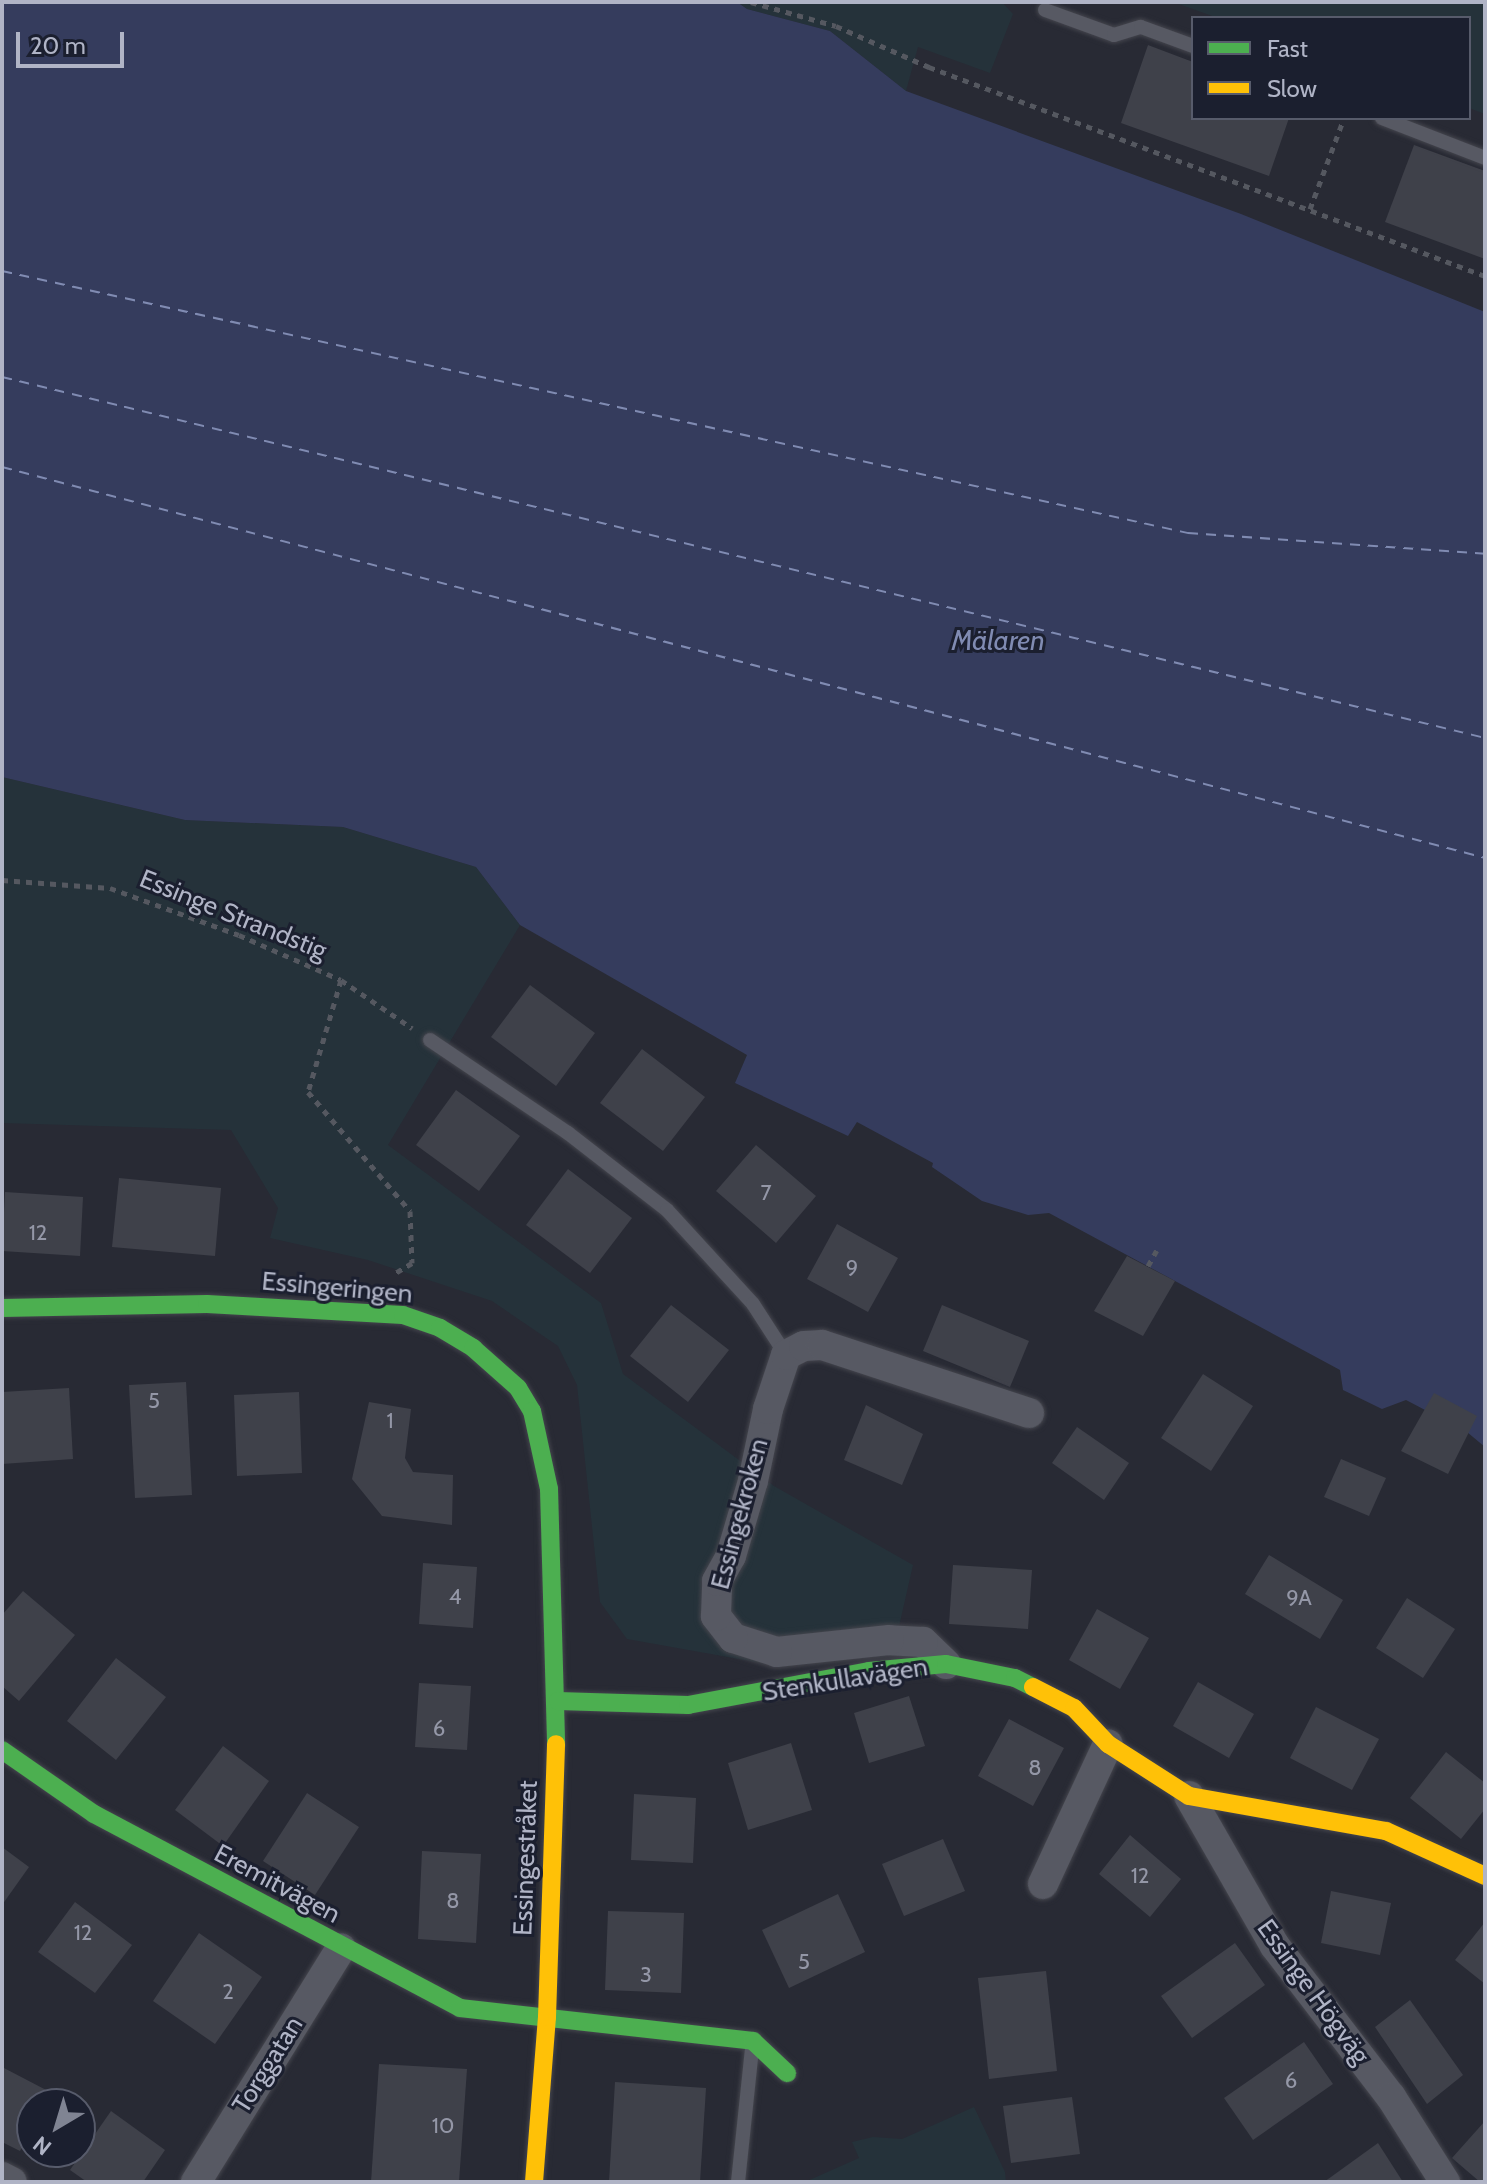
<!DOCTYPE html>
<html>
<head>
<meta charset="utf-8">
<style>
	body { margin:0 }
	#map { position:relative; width:1487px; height:2184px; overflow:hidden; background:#282a34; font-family:Cabin,sans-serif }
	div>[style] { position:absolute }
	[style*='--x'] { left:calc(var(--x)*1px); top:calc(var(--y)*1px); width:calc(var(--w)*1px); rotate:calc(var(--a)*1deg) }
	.green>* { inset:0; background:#25323a }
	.water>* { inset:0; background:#353c5d }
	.ferry>* { height:2px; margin-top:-1px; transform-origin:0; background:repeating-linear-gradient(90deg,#808bb2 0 10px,transparent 0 18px) }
	.building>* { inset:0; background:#3f414a }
	.path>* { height:5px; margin-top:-2.5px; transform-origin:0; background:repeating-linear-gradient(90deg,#555860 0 6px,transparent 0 12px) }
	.roads { filter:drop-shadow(0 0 2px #44454d) drop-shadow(0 0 2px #44454d) }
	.lane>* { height:14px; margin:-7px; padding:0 7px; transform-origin:7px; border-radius:7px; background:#575963 }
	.street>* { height:30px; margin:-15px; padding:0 15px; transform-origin:15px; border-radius:15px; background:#575963 }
	.fast>* { height:18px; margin:-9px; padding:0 9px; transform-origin:9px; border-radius:9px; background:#4caf50 }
	.slow>* { height:18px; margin:-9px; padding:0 9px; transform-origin:9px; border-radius:9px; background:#ffc107 }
	span { translate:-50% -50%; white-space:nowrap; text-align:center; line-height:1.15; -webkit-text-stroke:6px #1b1f2f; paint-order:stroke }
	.number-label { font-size:22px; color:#9497a7 }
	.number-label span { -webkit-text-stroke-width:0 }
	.street-label { font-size:26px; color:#b0b4c6 }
	.water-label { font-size:28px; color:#808bb2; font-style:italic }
	.frame { position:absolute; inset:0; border:4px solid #b0b4c6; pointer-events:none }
	.legend { position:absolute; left:1191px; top:16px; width:280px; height:104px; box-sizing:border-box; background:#1b1f2f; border:2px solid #575b6b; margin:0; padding:10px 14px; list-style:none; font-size:24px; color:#b0b4c6 }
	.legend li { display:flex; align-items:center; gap:16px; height:40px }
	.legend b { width:40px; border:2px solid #575b6b }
	.north { position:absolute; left:16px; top:2088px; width:80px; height:80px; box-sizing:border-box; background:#1b1f2f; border:2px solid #575b6b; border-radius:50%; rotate:218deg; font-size:22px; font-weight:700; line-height:32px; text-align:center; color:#b0b4c6 }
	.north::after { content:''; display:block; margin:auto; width:28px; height:36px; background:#808493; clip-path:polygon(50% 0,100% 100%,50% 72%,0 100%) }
	.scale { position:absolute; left:16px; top:32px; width:108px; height:36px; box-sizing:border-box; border:4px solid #b0b4c6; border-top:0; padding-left:10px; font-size:24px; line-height:28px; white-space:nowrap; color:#b0b4c6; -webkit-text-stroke:6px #1b1f2f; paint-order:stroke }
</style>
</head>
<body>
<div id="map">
	<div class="green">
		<i style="clip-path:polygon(737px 2px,1002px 2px,1013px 14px,990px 73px,918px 47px,906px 91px,830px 31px,747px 9px)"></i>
		<i style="clip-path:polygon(1173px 2px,1485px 2px,1485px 114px,1469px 108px,1469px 18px,1218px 18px)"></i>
		<i style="clip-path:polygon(2px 777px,185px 820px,343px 827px,476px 867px,520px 925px,388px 1145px,601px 1303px,623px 1374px,774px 1486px,913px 1565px,893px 1653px,772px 1665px,627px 1639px,600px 1602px,577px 1385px,558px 1346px,492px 1301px,368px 1260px,270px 1238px,278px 1208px,231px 1130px,2px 1123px)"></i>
		<i style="clip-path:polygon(974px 2107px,1005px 2172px,1006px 2182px,805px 2182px,859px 2158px,852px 2142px,873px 2137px,902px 2139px)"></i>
	</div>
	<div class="water">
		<i style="clip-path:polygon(2px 2px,737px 2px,747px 9px,830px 31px,906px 91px,1241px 214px,1485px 312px,1485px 1447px,1467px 1432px,1406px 1400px,1382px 1409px,1343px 1390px,1340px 1370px,1049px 1213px,1028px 1215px,982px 1201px,932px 1167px,933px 1163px,857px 1122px,848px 1136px,735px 1083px,747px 1055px,520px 925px,476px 867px,343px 827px,185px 820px,2px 777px)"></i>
	</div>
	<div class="ferry">
		<i style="--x:2;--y:271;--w:1215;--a:12.46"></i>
		<i style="--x:1188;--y:533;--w:298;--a:4"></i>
		<i style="--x:2;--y:377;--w:1526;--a:13.68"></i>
		<i style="--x:2;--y:467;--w:1534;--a:14.77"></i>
	</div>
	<div class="building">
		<i style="clip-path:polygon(1148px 45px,1193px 62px,1193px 118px,1289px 118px,1269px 176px,1121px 123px)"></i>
		<i style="clip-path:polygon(1414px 145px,1485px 171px,1485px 259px,1385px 222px)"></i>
		<i style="clip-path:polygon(530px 985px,595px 1033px,556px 1086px,491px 1037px)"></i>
		<i style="clip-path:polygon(642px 1049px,705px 1097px,663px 1151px,600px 1103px)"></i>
		<i style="clip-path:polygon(456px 1090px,520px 1136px,479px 1191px,416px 1145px)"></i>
		<i style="clip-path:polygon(756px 1145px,816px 1196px,776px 1243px,716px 1191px)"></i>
		<i style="clip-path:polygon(568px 1169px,632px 1218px,590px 1273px,526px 1225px)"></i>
		<i style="clip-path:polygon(119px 1178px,221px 1188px,215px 1256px,112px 1247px)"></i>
		<i style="clip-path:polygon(5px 1192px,83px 1197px,80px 1256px,2px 1251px)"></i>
		<i style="clip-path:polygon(837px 1224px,898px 1258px,868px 1312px,807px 1279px)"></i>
		<i style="clip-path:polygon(1127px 1256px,1175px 1281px,1143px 1336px,1094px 1311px)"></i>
		<i style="clip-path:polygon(671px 1305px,729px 1350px,688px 1402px,630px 1356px)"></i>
		<i style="clip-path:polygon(942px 1305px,1029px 1341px,1010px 1387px,923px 1351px)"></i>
		<i style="clip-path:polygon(1203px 1374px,1253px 1406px,1211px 1471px,1161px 1438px)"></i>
		<i style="clip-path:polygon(186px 1382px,192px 1495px,135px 1498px,129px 1385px)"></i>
		<i style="clip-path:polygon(69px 1388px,73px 1459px,2px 1464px,2px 1392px)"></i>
		<i style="clip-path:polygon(299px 1392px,302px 1473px,237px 1476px,234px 1395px)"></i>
		<i style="clip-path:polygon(1434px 1393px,1477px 1416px,1448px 1474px,1401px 1451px)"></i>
		<i style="clip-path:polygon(369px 1402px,411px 1409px,405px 1458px,413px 1472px,453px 1475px,452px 1525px,382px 1516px,352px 1479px)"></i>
		<i style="clip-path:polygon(866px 1405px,923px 1434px,902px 1485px,844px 1460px)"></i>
		<i style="clip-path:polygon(1077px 1427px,1129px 1463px,1104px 1500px,1052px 1463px)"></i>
		<i style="clip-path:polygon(1341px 1459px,1386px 1478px,1369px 1516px,1324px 1497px)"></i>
		<i style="clip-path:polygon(1269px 1555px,1343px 1600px,1320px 1639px,1245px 1594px)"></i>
		<i style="clip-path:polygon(423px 1563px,477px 1567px,473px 1628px,419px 1624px)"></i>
		<i style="clip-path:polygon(953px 1565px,1032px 1570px,1028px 1629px,949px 1624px)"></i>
		<i style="clip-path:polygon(23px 1591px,75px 1635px,19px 1701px,2px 1686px,2px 1615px)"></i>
		<i style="clip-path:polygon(1407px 1598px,1455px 1629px,1423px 1678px,1376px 1648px)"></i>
		<i style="clip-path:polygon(1097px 1609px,1149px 1638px,1120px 1689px,1069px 1660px)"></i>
		<i style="clip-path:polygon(116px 1658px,166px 1697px,116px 1760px,67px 1721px)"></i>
		<i style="clip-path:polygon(1198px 1682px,1254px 1714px,1229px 1758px,1173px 1726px)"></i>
		<i style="clip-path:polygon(419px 1683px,471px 1686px,467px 1750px,415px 1747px)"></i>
		<i style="clip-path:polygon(909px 1696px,925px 1746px,869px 1763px,854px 1713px)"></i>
		<i style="clip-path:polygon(1316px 1707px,1379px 1739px,1352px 1790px,1290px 1758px)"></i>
		<i style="clip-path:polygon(1009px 1719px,1064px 1748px,1033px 1806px,978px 1776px)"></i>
		<i style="clip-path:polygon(791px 1743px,812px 1810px,748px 1830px,728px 1763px)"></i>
		<i style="clip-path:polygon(223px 1746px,269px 1781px,223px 1846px,175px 1810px)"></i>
		<i style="clip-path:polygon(1446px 1752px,1485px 1783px,1485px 1809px,1461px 1839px,1410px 1798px)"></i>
		<i style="clip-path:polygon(307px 1793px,359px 1827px,315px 1895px,263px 1861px)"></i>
		<i style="clip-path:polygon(634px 1794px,696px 1798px,693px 1863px,631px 1860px)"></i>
		<i style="clip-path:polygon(1130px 1835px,1181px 1879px,1150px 1917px,1099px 1874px)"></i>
		<i style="clip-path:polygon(943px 1839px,965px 1891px,904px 1916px,882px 1864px)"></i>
		<i style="clip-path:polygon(2px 1847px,29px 1867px,2px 1905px)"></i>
		<i style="clip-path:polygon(422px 1851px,481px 1854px,476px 1943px,418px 1939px)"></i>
		<i style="clip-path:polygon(1331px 1891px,1391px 1903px,1380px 1955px,1321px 1943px)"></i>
		<i style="clip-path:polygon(838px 1894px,865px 1952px,789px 1988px,762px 1930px)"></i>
		<i style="clip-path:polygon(75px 1902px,132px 1945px,95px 1993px,38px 1952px)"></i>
		<i style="clip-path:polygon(608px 1911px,684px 1913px,681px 1993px,605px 1990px)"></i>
		<i style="clip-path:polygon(1485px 1922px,1485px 1984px,1455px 1960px)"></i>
		<i style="clip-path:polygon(199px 1933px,262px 1977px,215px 2044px,153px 2001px)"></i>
		<i style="clip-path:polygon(1235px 1943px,1265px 1985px,1192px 2038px,1161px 1996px)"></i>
		<i style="clip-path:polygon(1046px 1971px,1057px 2071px,989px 2079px,978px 1978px)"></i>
		<i style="clip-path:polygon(1410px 2000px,1463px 2075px,1427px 2104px,1375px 2027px)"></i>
		<i style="clip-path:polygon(1304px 2042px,1333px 2084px,1253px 2140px,1224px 2098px)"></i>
		<i style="clip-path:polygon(379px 2064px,467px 2069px,459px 2182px,371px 2182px)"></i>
		<i style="clip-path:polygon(2px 2067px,50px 2092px,43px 2104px,32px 2104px,32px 2127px,20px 2151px,2px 2142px)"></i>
		<i style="clip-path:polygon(615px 2082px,706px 2088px,700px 2182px,609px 2182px)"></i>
		<i style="clip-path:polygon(1072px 2097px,1080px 2154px,1011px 2163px,1003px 2106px)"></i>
		<i style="clip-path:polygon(111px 2111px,165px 2150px,143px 2182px,87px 2182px,70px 2170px)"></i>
		<i style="clip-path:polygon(1485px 2121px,1485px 2182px,1480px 2182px,1452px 2158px)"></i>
		<i style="clip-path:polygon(1378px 2143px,1403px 2182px,1324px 2182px)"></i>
	</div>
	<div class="path">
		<i style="--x:751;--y:2;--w:88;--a:15.8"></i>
		<i style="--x:836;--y:26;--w:102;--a:23.8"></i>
		<i style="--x:929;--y:67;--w:594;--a:20.6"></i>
		<i style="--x:1310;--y:209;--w:97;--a:-69.5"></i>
		<i style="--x:2;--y:880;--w:108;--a:4.2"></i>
		<i style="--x:110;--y:888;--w:137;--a:20"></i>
		<i style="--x:239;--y:935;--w:111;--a:23.8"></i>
		<i style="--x:341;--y:980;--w:86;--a:34.1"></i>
		<i style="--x:341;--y:980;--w:117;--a:106.4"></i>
		<i style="--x:308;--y:1092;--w:157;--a:49.4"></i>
		<i style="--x:410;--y:1211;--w:52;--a:87.8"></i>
		<i style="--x:412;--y:1263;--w:21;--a:149"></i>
		<i style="--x:1148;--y:1266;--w:18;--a:-61"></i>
	</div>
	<div class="roads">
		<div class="lane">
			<i style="--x:1045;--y:10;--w:73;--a:19.9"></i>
			<i style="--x:1114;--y:35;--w:28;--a:-17"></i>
			<i style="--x:1141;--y:27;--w:55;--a:20.1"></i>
			<i style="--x:1382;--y:118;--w:110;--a:21.2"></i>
			<i style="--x:430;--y:1040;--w:166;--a:34"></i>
			<i style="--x:568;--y:1133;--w:125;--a:37.9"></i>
			<i style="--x:667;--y:1210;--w:127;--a:47.5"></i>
			<i style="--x:753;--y:1304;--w:61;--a:57.1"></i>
			<i style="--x:738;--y:2182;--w:134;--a:-84"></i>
		</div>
		<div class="street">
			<i style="--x:946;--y:1664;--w:32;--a:-136"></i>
			<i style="--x:923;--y:1642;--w:34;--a:-177"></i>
			<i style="--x:889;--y:1640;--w:113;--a:173.9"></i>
			<i style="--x:777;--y:1652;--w:46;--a:-162.3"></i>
			<i style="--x:733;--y:1638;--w:28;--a:-128"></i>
			<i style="--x:716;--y:1616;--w:35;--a:-88"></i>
			<i style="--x:717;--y:1581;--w:29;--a:-61"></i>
			<i style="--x:731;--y:1556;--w:78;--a:-73.7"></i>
			<i style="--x:753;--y:1481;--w:74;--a:-78.2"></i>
			<i style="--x:768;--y:1409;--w:57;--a:-71.6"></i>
			<i style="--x:786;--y:1355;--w:20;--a:-27"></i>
			<i style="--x:804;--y:1346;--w:18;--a:-3"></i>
			<i style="--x:822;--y:1345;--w:218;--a:18.2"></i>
			<i style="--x:1189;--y:1796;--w:173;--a:60.2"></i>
			<i style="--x:1275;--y:1946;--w:190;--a:52.5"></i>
			<i style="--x:1391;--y:2097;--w:101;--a:57.6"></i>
			<i style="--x:1043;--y:1884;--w:154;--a:-65.1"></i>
			<i style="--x:2;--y:2177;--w:11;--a:27"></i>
			<i style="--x:196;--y:2182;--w:275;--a:-58.2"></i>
		</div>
		<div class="fast">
			<i style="--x:2;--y:1308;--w:205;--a:-1.1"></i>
			<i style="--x:207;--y:1304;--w:196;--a:3.2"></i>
			<i style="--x:403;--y:1315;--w:39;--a:19"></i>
			<i style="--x:440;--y:1328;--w:39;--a:31"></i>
			<i style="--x:473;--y:1348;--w:60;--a:41.6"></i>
			<i style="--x:518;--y:1388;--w:27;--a:59"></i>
			<i style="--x:532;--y:1411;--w:80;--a:77.7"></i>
			<i style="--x:549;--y:1489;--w:255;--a:88.4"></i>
			<i style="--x:558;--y:1701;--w:130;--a:1.8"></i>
			<i style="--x:688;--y:1705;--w:184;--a:-10.6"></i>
			<i style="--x:869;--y:1671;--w:77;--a:-5.2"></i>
			<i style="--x:946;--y:1664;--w:70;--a:11.5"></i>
			<i style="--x:1015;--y:1678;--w:20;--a:27"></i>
			<i style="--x:2;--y:1750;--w:112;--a:34.8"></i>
			<i style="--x:94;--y:1814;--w:414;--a:27.9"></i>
			<i style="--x:460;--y:2008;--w:295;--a:6.4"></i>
			<i style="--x:753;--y:2041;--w:47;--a:43.3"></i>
		</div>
		<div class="slow">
			<i style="--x:1033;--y:1687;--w:46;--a:27.1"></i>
			<i style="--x:1074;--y:1708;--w:50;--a:46.6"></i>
			<i style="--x:1108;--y:1744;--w:96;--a:32.7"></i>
			<i style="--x:1189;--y:1796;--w:200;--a:10.1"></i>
			<i style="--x:1386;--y:1831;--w:109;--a:24.4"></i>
			<i style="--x:534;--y:2182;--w:166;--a:-85.5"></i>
			<i style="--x:547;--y:2017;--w:273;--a:-88.1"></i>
		</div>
	</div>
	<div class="number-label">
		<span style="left:766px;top:1193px">7</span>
		<span style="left:38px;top:1233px">12</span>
		<span style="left:852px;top:1268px">9</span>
		<span style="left:154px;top:1401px">5</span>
		<span style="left:390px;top:1421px">1</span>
		<span style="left:455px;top:1597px">4</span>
		<span style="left:1299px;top:1598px">9A</span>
		<span style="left:439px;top:1729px">6</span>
		<span style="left:1035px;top:1768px">8</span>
		<span style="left:1140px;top:1876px">12</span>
		<span style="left:453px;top:1901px">8</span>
		<span style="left:83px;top:1933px">12</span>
		<span style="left:804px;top:1962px">5</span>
		<span style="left:646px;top:1975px">3</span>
		<span style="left:228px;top:1992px">2</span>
		<span style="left:1291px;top:2081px">6</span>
		<span style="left:443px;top:2126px">10</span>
	</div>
	<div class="street-label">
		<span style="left:233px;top:915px;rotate:22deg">Essinge Strandstig</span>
		<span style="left:337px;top:1288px;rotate:5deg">Essingeringen</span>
		<span style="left:740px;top:1514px;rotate:-75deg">Essingekroken</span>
		<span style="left:845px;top:1680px;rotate:-9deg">Stenkullavägen</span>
		<span style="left:526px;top:1858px;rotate:-88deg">Essingestråket</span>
		<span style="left:277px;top:1884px;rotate:28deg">Eremitvägen</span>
		<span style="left:1313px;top:1992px;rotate:54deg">Essinge Högväg</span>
		<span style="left:268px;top:2065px;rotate:-58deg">Torggatan</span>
	</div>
	<div class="water-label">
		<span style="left:998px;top:640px">Mälaren</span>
	</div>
	<div class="frame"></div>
	<ul class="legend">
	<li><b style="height:10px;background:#4caf50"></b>Fast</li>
	<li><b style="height:10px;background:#ffc107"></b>Slow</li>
	</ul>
	<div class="north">N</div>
	<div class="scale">20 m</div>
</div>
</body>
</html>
